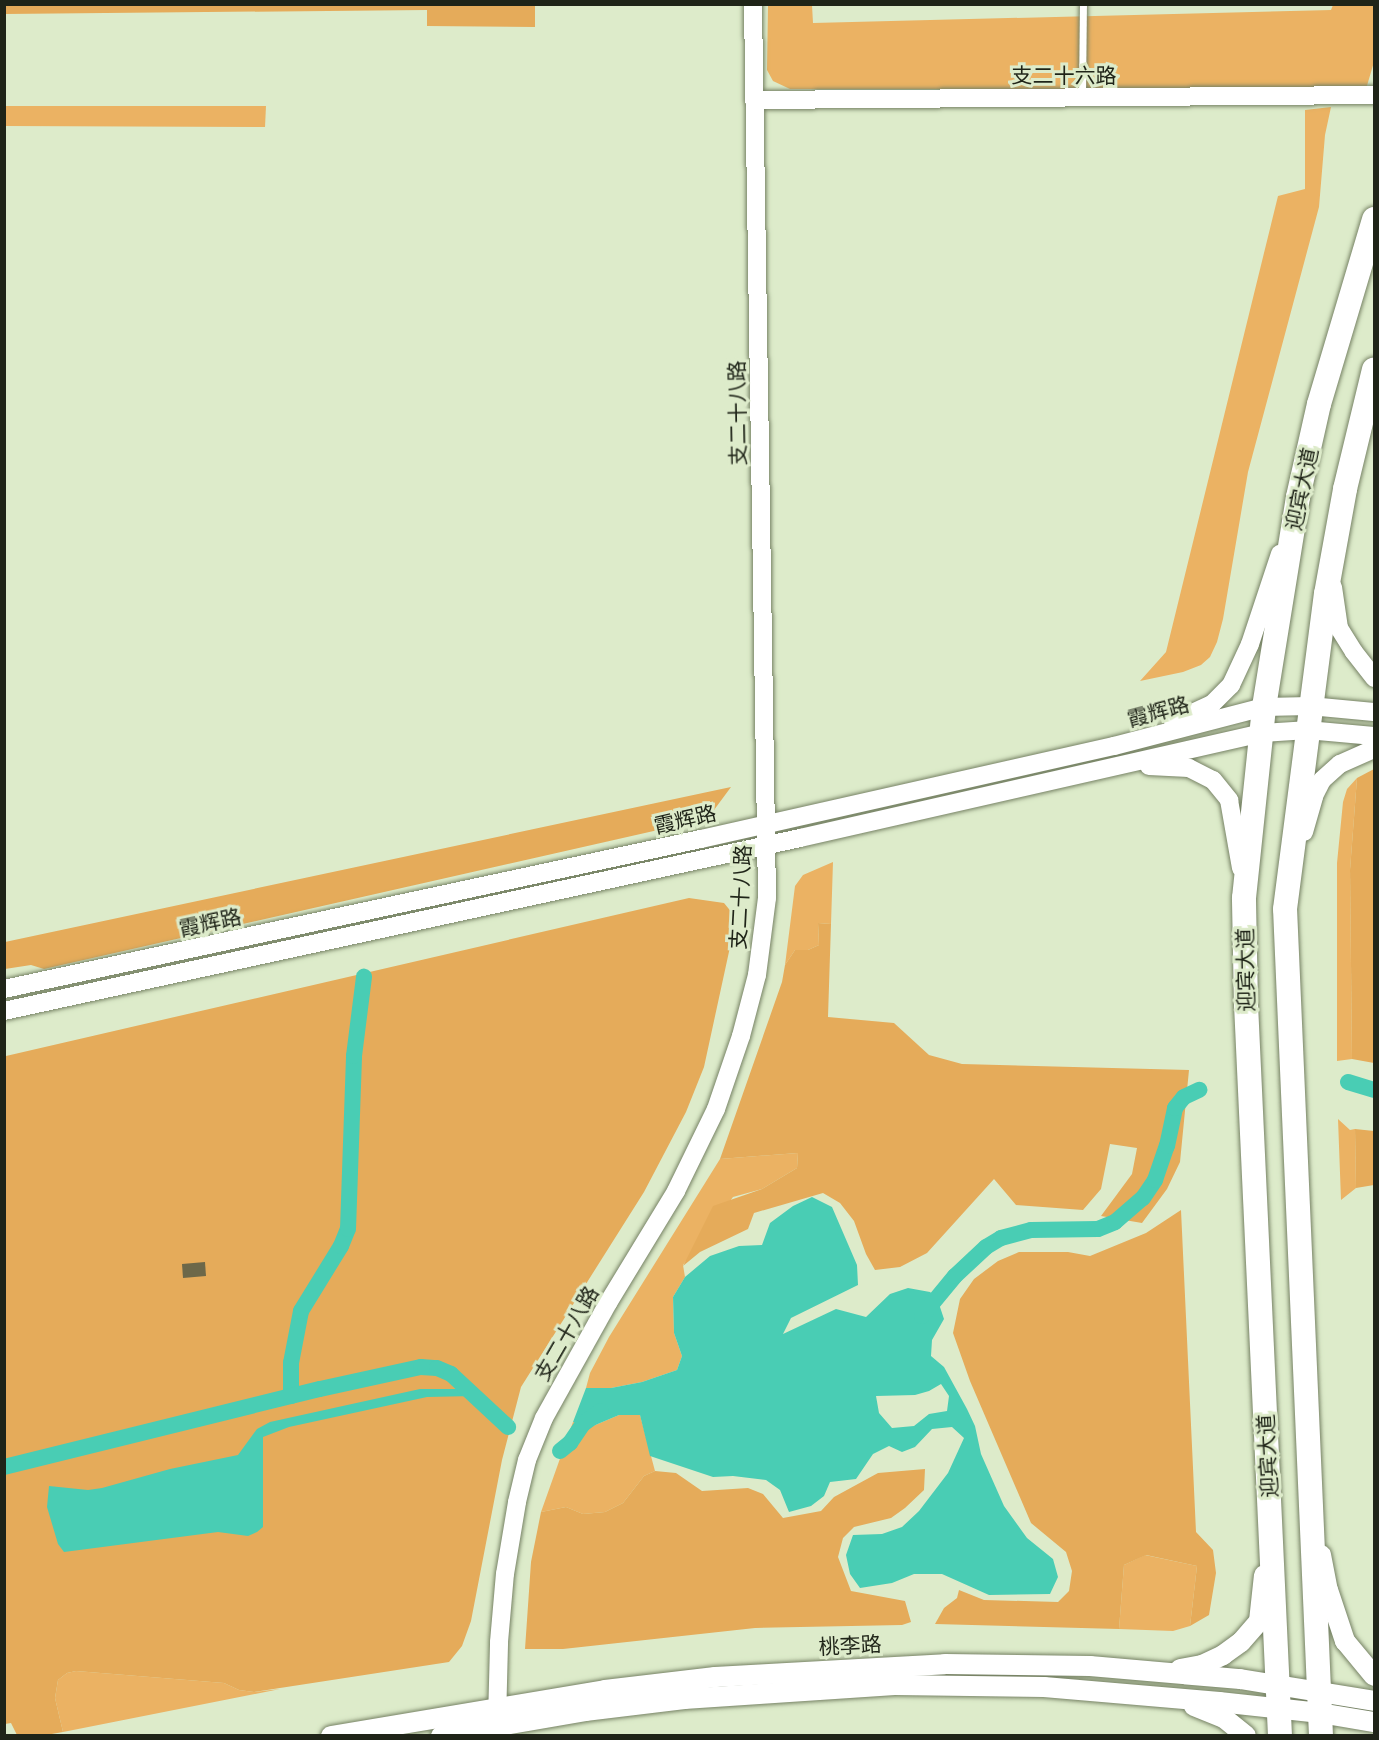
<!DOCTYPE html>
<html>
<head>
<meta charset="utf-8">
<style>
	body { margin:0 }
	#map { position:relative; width:1379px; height:1740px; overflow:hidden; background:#ddebca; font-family:Ubuntu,"Noto Sans SC",sans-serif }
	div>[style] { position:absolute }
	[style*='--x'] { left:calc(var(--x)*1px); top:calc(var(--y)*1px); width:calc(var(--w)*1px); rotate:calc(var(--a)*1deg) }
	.green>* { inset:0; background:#ebb263 }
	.forest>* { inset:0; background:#e5ab5a }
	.water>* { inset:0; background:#49cdb4 }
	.canal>* { height:16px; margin:-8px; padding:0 8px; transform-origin:8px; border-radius:8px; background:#49cdb4 }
	.building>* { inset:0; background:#6d6849 }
	.roads { filter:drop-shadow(0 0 2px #768264) drop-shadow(0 0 2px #768264) }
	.service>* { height:7px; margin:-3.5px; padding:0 3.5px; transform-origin:3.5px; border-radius:3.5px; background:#fff }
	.tertiary>* { height:18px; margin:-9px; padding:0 9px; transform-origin:9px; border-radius:9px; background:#fff }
	.secondary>* { height:20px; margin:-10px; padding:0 10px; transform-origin:10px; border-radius:10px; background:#fff }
	.trunk>* { height:24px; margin:-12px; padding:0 12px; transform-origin:12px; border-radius:12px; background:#fff }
	span { translate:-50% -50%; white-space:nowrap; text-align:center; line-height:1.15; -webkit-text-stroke:6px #ddebca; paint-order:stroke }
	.street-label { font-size:21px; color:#1f2418 }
	.frame { position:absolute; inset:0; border:6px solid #1f2418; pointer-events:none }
</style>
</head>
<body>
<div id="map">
	<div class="green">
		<i style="clip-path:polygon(768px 5px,812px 5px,813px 23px,1331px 10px,1333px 5px,1374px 5px,1374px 62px,1366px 89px,790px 89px,773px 81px,767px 70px)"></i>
		<i style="clip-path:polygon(5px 106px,266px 106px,265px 127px,5px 126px)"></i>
		<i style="clip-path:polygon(1331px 107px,1325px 135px,1319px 207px,1248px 472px,1223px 619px,1217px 642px,1210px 657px,1201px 665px,1183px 672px,1140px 681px,1166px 652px,1278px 196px,1305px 189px,1305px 110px)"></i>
		<i style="clip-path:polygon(1357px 778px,1350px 870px,1352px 1059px,1337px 1061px,1337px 863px,1343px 802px,1347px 789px)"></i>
		<i style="clip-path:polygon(833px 862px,831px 924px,818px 923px,819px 945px,808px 950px,795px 950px,785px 965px,795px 886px,803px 875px)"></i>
		<i style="clip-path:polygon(1338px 1119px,1350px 1130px,1355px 1129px,1356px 1188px,1341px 1200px)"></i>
		<i style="clip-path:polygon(798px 1153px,797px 1168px,762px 1189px,733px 1197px,683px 1265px,685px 1277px,673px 1297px,674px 1333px,682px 1356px,677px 1370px,642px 1382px,611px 1388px,586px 1388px,590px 1373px,609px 1337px,720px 1159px)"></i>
		<i style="clip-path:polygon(619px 1415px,640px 1415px,655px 1471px,644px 1476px,623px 1503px,605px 1512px,583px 1514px,566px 1507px,541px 1512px,573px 1422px,593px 1426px)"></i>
		<i style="clip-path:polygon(1145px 1555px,1197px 1566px,1190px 1626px,1173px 1631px,1119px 1629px,1124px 1565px)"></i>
		<i style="clip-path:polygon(76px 1671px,224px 1683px,239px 1690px,254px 1692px,280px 1689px,63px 1732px,55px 1698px,58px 1680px,67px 1673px)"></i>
	</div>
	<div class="forest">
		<i style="clip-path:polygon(4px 5px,535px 4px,535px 27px,427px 26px,427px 10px,5px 14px)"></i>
		<i style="clip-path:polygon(1374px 769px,1374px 1063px,1352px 1059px,1350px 870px,1357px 778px)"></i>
		<i style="clip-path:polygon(731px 787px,714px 810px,689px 823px,44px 969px,31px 965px,5px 969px,5px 942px)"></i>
		<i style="clip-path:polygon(689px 898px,724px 903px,733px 914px,735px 924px,704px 1067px,686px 1112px,644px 1192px,521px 1387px,502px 1460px,471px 1621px,462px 1646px,449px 1662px,254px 1692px,239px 1690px,224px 1683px,76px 1671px,67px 1673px,58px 1680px,55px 1698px,63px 1732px,46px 1735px,17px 1735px,11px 1723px,5px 1724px,6px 1056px)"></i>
		<i style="clip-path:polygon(818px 923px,831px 924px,828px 1017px,894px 1023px,929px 1055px,962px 1064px,1189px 1070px,1180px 1162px,1167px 1189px,1142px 1223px,1101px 1216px,1132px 1174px,1137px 1148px,1110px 1144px,1101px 1189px,1083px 1210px,1016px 1205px,994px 1179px,927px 1253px,900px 1267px,875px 1270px,866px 1254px,854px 1221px,840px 1203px,823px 1193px,754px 1213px,748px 1229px,700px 1252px,683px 1266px,713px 1206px,762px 1189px,797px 1168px,798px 1153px,720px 1159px,782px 982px,785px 965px,795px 950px,808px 950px,819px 945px)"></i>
		<i style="clip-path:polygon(1355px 1129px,1374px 1131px,1374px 1185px,1356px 1188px)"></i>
		<i style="clip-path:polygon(1181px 1210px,1196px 1532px,1213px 1550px,1216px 1573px,1209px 1615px,1190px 1626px,1197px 1566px,1146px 1555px,1124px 1565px,1119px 1629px,935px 1624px,944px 1608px,957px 1598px,959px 1590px,984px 1600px,1058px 1602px,1069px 1591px,1072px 1571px,1066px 1552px,1031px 1523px,970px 1381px,953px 1333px,960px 1299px,974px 1279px,998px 1261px,1019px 1252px,1068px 1252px,1090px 1256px,1146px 1233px)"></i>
		<i style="clip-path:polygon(925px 1469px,924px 1490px,905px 1508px,891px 1518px,854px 1527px,843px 1538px,838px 1557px,851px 1591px,905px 1601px,911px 1622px,902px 1625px,755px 1628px,563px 1649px,525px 1649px,531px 1562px,541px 1512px,566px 1507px,583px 1514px,605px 1512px,623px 1503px,644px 1476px,655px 1471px,676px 1473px,702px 1491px,748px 1488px,763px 1494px,783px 1518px,821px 1511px,834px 1497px,878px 1473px)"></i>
	</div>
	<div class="water">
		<i style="clip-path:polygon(evenodd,812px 1197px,832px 1207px,857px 1265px,858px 1285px,791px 1318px,783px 1334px,836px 1309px,866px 1317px,890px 1294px,908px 1288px,930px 1292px,937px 1298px,944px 1319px,932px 1340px,931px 1356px,944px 1367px,967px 1409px,975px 1426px,981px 1454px,1004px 1506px,1027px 1538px,1053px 1559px,1058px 1577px,1050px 1594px,989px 1595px,942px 1574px,914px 1574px,892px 1583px,860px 1588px,850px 1574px,846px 1555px,853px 1535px,882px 1534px,902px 1527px,919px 1511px,948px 1473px,964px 1438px,952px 1427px,932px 1429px,915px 1447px,902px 1452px,889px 1446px,873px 1454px,856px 1479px,830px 1482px,824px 1496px,811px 1506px,789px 1512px,780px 1490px,766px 1480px,733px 1476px,713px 1477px,650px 1456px,640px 1415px,619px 1415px,593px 1426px,573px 1422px,586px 1388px,611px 1388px,642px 1382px,677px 1370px,682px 1356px,674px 1333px,673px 1297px,685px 1277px,710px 1256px,739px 1246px,762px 1245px,770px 1223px,793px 1206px,812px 1197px,941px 1384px,949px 1396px,947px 1411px,929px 1414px,914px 1426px,892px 1428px,879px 1413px,876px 1396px,915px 1395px,929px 1391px,941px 1384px)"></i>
		<i style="clip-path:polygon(420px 1389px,466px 1389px,474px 1396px,427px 1397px,289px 1427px,263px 1437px,263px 1527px,257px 1532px,248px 1536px,218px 1532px,64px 1552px,58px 1544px,47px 1507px,49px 1486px,88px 1490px,102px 1488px,170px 1469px,238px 1455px,257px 1429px,270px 1422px)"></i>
	</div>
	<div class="canal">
		<i style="--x:1348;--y:1082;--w:27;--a:17"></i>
		<i style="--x:922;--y:1316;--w:52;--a:-50.5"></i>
		<i style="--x:955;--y:1276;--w:42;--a:-43.1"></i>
		<i style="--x:986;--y:1247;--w:17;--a:-31"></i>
		<i style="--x:1001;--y:1238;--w:31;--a:-15"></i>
		<i style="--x:1031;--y:1230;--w:67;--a:-0.9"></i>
		<i style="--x:1098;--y:1229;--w:18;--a:-22"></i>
		<i style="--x:1115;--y:1222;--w:37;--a:-41"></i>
		<i style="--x:1143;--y:1198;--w:22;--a:-56"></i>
		<i style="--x:1155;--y:1180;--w:36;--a:-71"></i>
		<i style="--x:1167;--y:1146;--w:39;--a:-78"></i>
		<i style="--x:1175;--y:1108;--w:14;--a:-51"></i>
		<i style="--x:1184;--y:1097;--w:17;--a:-25"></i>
		<i style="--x:291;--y:1396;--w:33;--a:-90"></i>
		<i style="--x:291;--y:1363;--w:53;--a:-79.1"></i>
		<i style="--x:301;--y:1311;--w:76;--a:-58.4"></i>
		<i style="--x:341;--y:1246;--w:18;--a:-68"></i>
		<i style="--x:348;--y:1229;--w:173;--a:-88"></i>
		<i style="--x:354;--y:1056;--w:80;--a:-82.8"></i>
		<i style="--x:560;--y:1451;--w:13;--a:-39"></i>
		<i style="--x:570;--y:1443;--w:23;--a:-56"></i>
		<i style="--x:583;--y:1424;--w:22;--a:-36"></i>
		<i style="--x:4;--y:1467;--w:325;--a:-13.9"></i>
		<i style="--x:320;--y:1389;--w:103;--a:-12.3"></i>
		<i style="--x:421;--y:1367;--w:16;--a:4"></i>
		<i style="--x:437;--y:1368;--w:15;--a:23"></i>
		<i style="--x:451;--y:1374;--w:78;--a:42.9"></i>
	</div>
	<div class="building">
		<i style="clip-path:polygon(205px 1262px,206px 1276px,183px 1278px,182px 1264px)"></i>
	</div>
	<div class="roads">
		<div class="service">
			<i style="--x:1082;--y:95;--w:91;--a:-89.4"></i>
		</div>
		<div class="tertiary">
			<i style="--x:754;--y:100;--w:620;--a:-0.46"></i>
			<i style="--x:1333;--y:587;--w:41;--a:81.7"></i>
			<i style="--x:1339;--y:628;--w:28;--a:58"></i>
			<i style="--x:1354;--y:652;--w:33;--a:52"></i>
			<i style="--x:1173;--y:722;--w:43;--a:-24.8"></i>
			<i style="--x:1212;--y:704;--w:27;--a:-45"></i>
			<i style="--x:1231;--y:685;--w:45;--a:-65.1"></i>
			<i style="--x:1250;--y:644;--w:95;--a:-71.6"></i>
			<i style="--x:1149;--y:766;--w:40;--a:2.9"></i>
			<i style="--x:1189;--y:768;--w:27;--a:27"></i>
			<i style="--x:1213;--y:780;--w:26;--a:51"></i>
			<i style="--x:1229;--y:800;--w:69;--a:80"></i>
			<i style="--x:1304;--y:832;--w:37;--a:-74"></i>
			<i style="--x:1314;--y:796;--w:18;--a:-63"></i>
			<i style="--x:1322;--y:780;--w:24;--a:-42"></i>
			<i style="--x:1340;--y:764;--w:37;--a:-24"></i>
			<i style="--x:4;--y:989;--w:713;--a:-12.15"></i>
			<i style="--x:701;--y:839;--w:423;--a:-12.7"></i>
			<i style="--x:1114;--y:746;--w:155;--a:-14.6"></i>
			<i style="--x:1264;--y:707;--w:46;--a:-1.2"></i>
			<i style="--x:1310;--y:706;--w:64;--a:5.4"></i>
			<i style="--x:4;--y:1011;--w:815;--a:-12.26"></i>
			<i style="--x:800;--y:838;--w:474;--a:-12.8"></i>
			<i style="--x:1262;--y:733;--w:45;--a:-3.8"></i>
			<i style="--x:1307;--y:730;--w:67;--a:5.1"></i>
			<i style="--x:497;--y:1721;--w:79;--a:-88.5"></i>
			<i style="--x:499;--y:1642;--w:68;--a:-85"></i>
			<i style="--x:505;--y:1574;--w:73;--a:-80.5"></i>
			<i style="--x:517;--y:1502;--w:43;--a:-76.6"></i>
			<i style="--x:527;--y:1460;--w:45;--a:-68"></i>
			<i style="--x:544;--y:1418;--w:132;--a:-60.9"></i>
			<i style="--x:608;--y:1303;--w:131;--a:-58.7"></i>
			<i style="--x:676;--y:1191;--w:91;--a:-64"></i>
			<i style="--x:716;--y:1109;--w:77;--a:-71.1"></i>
			<i style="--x:741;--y:1036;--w:63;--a:-75.3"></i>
			<i style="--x:757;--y:975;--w:78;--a:-82.6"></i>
			<i style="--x:767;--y:898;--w:894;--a:-90.9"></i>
		</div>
		<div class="secondary">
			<i style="--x:1321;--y:1555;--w:36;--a:79"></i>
			<i style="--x:1328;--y:1590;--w:54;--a:71.6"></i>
			<i style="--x:1345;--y:1641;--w:45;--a:50.4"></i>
			<i style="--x:1180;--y:1669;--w:22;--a:-10"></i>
			<i style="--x:1202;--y:1665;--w:23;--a:-25"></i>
			<i style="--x:1223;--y:1655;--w:22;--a:-36"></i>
			<i style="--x:1241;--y:1642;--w:28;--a:-49"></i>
			<i style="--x:1259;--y:1621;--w:46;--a:-83.8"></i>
			<i style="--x:1194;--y:1706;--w:32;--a:22"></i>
			<i style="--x:1224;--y:1718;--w:28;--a:39"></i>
			<i style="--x:331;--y:1736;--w:278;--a:-9.5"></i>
			<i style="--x:605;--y:1690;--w:111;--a:-6.7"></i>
			<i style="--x:715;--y:1677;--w:230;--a:-3.2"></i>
			<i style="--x:945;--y:1664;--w:145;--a:0.8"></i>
			<i style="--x:1090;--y:1666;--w:151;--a:5"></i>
			<i style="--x:1240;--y:1679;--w:136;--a:9.3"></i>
			<i style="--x:441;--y:1736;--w:146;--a:-9.8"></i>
			<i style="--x:585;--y:1711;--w:100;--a:-6.9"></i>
			<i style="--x:684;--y:1699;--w:211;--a:-3.8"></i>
			<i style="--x:895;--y:1685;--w:149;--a:0.8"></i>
			<i style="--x:1044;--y:1687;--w:176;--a:4.9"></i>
			<i style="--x:1219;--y:1702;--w:102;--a:6.2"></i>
			<i style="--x:1320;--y:1713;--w:55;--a:9.5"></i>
		</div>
		<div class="trunk">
			<i style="--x:1280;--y:1736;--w:732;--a:-92.66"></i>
			<i style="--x:1246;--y:1005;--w:107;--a:-91.1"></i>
			<i style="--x:1244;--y:898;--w:192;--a:-84"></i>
			<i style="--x:1264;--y:707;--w:213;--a:-80.8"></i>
			<i style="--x:1298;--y:497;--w:95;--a:-77.3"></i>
			<i style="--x:1319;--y:404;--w:193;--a:-73.4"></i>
			<i style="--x:1321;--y:1736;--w:828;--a:-92.49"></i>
			<i style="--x:1285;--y:909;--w:318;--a:-82.6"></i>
			<i style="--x:1326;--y:594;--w:107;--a:-79.7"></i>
			<i style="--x:1345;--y:489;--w:123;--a:-76.4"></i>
		</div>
	</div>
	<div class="street-label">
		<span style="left:1064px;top:75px">支二十六路</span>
		<span style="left:737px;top:413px;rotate:-91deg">支二十八路</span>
		<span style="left:1301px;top:489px;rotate:-78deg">迎宾大道</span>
		<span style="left:1158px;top:711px;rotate:-15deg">霞辉路</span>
		<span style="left:685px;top:819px;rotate:-13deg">霞辉路</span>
		<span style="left:740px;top:897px;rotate:-87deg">支二十八路</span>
		<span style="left:210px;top:922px;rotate:-12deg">霞辉路</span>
		<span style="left:1245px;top:970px;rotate:-91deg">迎宾大道</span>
		<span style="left:566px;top:1333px;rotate:-60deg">支二十八路</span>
		<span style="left:1267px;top:1456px;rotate:-93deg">迎宾大道</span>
		<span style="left:850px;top:1645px;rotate:-3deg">桃李路</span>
	</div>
	<div class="frame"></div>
</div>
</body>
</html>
